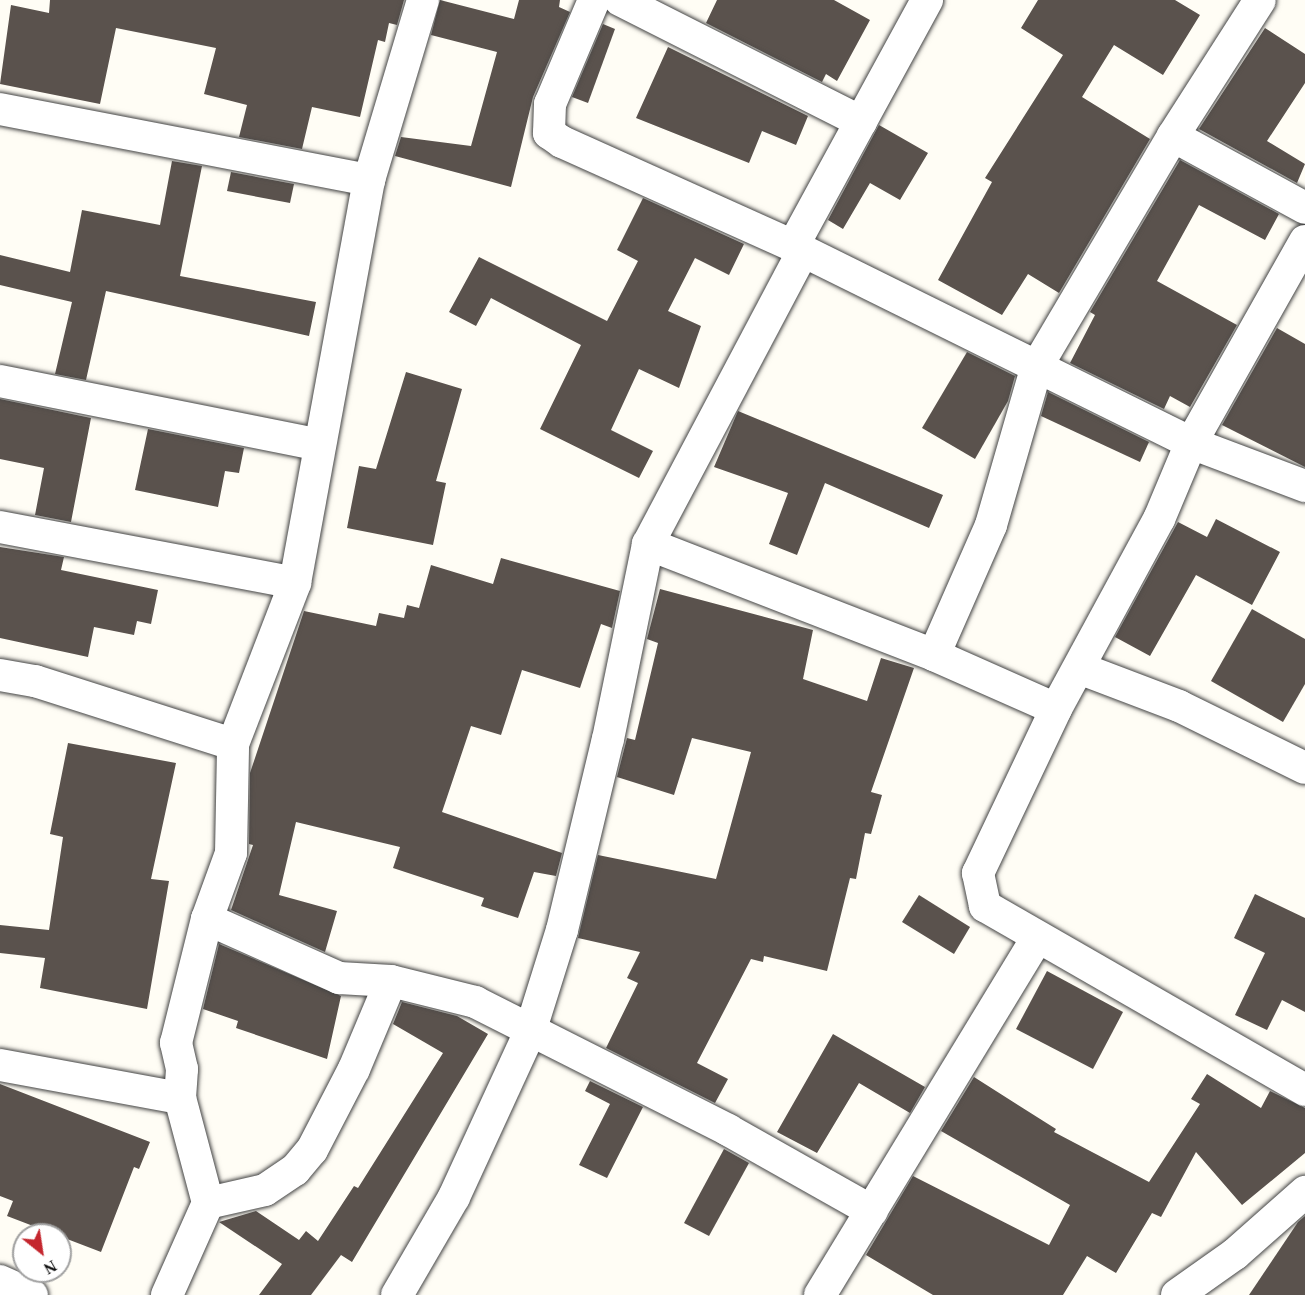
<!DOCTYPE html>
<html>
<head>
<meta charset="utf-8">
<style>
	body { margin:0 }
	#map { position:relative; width:1305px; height:1295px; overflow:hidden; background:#fffdf5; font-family:"Times New Roman",serif }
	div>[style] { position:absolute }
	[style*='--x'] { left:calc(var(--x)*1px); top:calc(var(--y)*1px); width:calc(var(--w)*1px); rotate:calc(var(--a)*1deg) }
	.building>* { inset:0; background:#5a524d }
	.roads { filter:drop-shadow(0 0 2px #444) drop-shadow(0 0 2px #444) }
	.minor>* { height:32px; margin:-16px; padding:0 16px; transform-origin:16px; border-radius:16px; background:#fff }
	span { translate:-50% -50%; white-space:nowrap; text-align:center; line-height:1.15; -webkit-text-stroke:6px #fff; paint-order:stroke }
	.north { position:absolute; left:12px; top:1223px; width:60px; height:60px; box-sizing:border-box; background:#fff; border:2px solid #a0a0a0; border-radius:50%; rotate:150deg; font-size:16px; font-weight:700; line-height:24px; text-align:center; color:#111 }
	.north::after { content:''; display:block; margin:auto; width:21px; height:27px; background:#c4262e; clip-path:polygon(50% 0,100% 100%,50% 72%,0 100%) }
</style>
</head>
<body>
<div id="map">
	<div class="building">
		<i style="clip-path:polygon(50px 0,404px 0,397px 25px,389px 23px,385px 42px,378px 40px,360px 117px,312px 107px,302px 149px,239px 137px,247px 105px,204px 94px,216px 48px,116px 28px,100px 104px,0 84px,11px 5px,49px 13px)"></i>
		<i style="clip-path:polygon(440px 0,514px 19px,519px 0,560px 0,559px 7px,570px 12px,533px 97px,511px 187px,395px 156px,401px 137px,471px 146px,497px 52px,431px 35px)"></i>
		<i style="clip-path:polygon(717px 0,834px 0,870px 20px,837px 81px,826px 74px,822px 82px,706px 23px)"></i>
		<i style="clip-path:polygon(1038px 0,1175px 0,1200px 15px,1163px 75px,1114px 45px,1082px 97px,1150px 139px,1059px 293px,1028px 274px,1002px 315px,938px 280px,992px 182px,985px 178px,1063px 55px,1021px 28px)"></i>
		<i style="clip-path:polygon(603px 24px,615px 29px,588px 103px,572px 97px)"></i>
		<i style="clip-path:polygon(1265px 28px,1305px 54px,1305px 83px,1267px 141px,1305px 164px,1297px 183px,1199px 129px)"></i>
		<i style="clip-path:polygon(668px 47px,808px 116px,796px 145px,762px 131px,749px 163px,636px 118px)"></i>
		<i style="clip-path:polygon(879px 125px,928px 153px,900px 200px,870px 183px,843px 229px,828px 220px)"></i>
		<i style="clip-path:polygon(1180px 160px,1279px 214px,1265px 240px,1199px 205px,1157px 281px,1237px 325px,1190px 407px,1170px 396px,1164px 409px,1070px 363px,1095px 315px,1090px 312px)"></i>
		<i style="clip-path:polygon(172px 161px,202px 166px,180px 276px,316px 302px,309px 336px,106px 291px,86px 380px,55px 374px,72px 302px,0 285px,0 255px,70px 272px,82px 210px,160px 225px)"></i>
		<i style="clip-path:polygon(231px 172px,294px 184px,290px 203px,227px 191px)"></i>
		<i style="clip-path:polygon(643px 198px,744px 244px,729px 275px,695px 258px,668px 311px,701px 326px,679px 388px,639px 369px,611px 430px,653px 451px,639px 478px,540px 429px,581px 345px,491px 298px,476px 326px,449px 312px,479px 257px,607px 321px,638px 261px,617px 250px)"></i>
		<i style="clip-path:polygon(1277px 328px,1305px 344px,1305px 467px,1222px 425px)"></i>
		<i style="clip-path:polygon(967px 352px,1015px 376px,1008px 401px,975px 459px,922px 428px)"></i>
		<i style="clip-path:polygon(406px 372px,462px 389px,436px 481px,446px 483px,433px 545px,347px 528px,359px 466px,376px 469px)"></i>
		<i style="clip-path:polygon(1048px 392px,1149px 442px,1140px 462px,1041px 416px)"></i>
		<i style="clip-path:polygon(0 399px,91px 418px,71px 522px,35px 515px,44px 468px,0 459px)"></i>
		<i style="clip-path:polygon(738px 411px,943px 495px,929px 528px,825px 483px,797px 555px,769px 544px,788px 493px,714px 467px)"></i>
		<i style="clip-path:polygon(148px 429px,244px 448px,239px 473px,225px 471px,218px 507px,135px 490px)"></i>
		<i style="clip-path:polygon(1216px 519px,1280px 552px,1252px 605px,1196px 575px,1150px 656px,1115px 637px,1178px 522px,1207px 537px)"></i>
		<i style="clip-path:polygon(0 547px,64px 557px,61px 570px,158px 590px,151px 624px,137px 621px,134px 635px,94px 627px,88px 657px,0 638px)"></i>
		<i style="clip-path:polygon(501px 558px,620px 591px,612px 628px,601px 624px,580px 688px,522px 670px,501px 735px,471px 726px,442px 812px,562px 853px,556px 876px,534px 872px,518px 918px,481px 906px,484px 898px,393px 868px,400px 847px,296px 822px,279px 895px,337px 911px,325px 952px,231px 910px,253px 845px,249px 844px,250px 773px,304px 611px,376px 626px,379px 613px,404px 618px,407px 605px,419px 608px,431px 565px,493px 584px)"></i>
		<i style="clip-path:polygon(660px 589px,813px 630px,803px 679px,867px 701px,881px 658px,914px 668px,871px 792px,882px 795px,871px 834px,865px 833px,856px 879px,850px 878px,827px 971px,764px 956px,763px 962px,751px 959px,697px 1063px,728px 1079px,715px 1103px,606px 1048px,638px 983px,627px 978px,640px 952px,578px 938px,598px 855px,716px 879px,751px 752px,692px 738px,674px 795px,617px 777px,627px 738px,635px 740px,658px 643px,647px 639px)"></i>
		<i style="clip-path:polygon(1252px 609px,1305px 639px,1305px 684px,1283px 722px,1211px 681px)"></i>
		<i style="clip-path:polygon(68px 743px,176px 763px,151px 879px,169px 881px,147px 1009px,40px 988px,45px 958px,0 953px,0 925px,49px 930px,63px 837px,50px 834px)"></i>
		<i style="clip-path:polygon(1255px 894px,1305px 918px,1305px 1012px,1282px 1000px,1267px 1030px,1235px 1015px,1265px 953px,1234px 938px)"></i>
		<i style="clip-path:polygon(919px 895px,970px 927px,954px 954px,902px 922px)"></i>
		<i style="clip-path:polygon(219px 944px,341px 996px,327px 1059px,236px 1028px,238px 1021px,203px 1009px)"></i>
		<i style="clip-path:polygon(1047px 971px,1123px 1012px,1093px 1069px,1016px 1029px)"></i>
		<i style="clip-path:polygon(402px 1002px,457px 1016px,488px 1034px,352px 1262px,341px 1255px,311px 1295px,259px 1295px,282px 1264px,219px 1222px,256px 1211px,299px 1240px,306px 1231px,318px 1241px,354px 1186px,358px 1188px,443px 1053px,393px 1024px)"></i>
		<i style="clip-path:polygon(833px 1034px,925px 1087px,910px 1113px,859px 1083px,817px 1153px,777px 1132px)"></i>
		<i style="clip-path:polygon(1207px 1074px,1261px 1108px,1270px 1091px,1305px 1108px,1305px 1153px,1242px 1205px,1196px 1152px,1161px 1217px,1152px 1213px,1116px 1273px,1087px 1256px,1063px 1295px,933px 1295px,866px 1255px,913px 1176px,1049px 1245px,1070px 1205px,941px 1131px,974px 1077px,1056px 1129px,1054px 1132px,1149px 1182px,1200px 1104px,1191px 1099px)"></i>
		<i style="clip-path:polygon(590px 1081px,643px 1107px,607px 1178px,579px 1165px,610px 1104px,585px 1091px)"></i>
		<i style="clip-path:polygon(0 1084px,150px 1142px,139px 1169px,134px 1167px,101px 1252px,7px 1216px,13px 1201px,0 1196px)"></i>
		<i style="clip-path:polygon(724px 1149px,749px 1163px,709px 1236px,684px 1223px)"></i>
		<i style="clip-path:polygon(1305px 1216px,1305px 1295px,1249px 1295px,1298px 1222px)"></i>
	</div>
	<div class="roads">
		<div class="minor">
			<i style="--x:594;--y:0;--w:113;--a:112.9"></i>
			<i style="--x:550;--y:104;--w:29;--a:92"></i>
			<i style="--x:549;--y:133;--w:16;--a:35"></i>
			<i style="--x:562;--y:142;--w:253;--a:24.2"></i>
			<i style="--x:793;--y:246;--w:444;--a:26.3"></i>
			<i style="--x:1191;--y:443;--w:122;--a:20.7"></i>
			<i style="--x:620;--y:0;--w:270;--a:26.8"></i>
			<i style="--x:0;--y:109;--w:376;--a:10.9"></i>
			<i style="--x:1173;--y:136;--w:150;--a:28.6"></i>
			<i style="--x:1305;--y:241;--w:232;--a:119.4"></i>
			<i style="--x:1191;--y:443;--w:82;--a:112.8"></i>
			<i style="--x:1159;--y:519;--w:216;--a:118.5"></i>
			<i style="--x:1056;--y:709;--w:182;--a:115.4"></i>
			<i style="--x:978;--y:873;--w:34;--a:78"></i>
			<i style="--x:985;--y:906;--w:369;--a:29.9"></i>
			<i style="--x:793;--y:246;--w:280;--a:-61.4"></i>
			<i style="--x:0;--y:381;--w:326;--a:11.3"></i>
			<i style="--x:0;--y:527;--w:300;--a:10.7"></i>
			<i style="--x:648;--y:544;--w:307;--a:21.2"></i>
			<i style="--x:934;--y:655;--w:133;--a:23.9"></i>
			<i style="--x:934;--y:655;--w:142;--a:-66.3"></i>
			<i style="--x:991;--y:525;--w:166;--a:-73.9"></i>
			<i style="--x:1037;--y:366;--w:267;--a:-59.4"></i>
			<i style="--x:1173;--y:136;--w:161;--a:-57.4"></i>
			<i style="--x:1079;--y:668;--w:107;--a:20.8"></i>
			<i style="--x:1179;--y:706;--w:140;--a:26.2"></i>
			<i style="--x:0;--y:675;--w:36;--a:10"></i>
			<i style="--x:35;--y:681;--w:208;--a:17.7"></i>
			<i style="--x:207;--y:919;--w:145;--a:24.1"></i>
			<i style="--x:339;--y:978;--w:52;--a:3.3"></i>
			<i style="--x:391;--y:981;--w:87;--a:14"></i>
			<i style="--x:475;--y:1002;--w:284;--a:26.8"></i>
			<i style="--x:728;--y:1130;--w:165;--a:29.4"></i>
			<i style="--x:0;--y:1065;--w:183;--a:10.4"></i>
			<i style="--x:208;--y:1203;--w:109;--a:-104.9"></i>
			<i style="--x:180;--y:1098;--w:29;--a:-86"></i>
			<i style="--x:182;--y:1069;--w:27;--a:-103"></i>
			<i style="--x:176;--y:1043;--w:128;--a:-76"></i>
			<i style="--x:207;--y:919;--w:70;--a:-70"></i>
			<i style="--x:231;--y:853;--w:109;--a:-88.9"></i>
			<i style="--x:233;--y:744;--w:173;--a:-68.9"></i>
			<i style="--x:295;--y:583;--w:410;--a:-79.6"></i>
			<i style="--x:369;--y:180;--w:188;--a:-73.3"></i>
			<i style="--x:0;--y:1281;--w:35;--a:24"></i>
			<i style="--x:167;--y:1295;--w:101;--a:-66"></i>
			<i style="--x:208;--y:1203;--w:58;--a:-12.8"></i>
			<i style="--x:265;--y:1190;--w:36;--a:-34"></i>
			<i style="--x:295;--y:1170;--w:26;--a:-50"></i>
			<i style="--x:312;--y:1150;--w:91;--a:-62.6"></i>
			<i style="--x:354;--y:1069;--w:95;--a:-67.2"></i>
			<i style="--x:397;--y:1295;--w:113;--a:-59.8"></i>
			<i style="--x:454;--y:1197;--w:182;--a:-65.3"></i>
			<i style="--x:530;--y:1032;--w:107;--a:-72.6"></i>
			<i style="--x:562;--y:930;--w:196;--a:-76.5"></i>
			<i style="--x:608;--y:739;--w:199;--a:-78.4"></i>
			<i style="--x:648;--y:544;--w:331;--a:-62.1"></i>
			<i style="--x:820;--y:1295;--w:416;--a:-58.7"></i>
			<i style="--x:1177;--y:1295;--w:71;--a:-35.3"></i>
			<i style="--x:1235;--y:1254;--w:94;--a:-41.5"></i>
		</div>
	</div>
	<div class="north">N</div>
</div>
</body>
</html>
